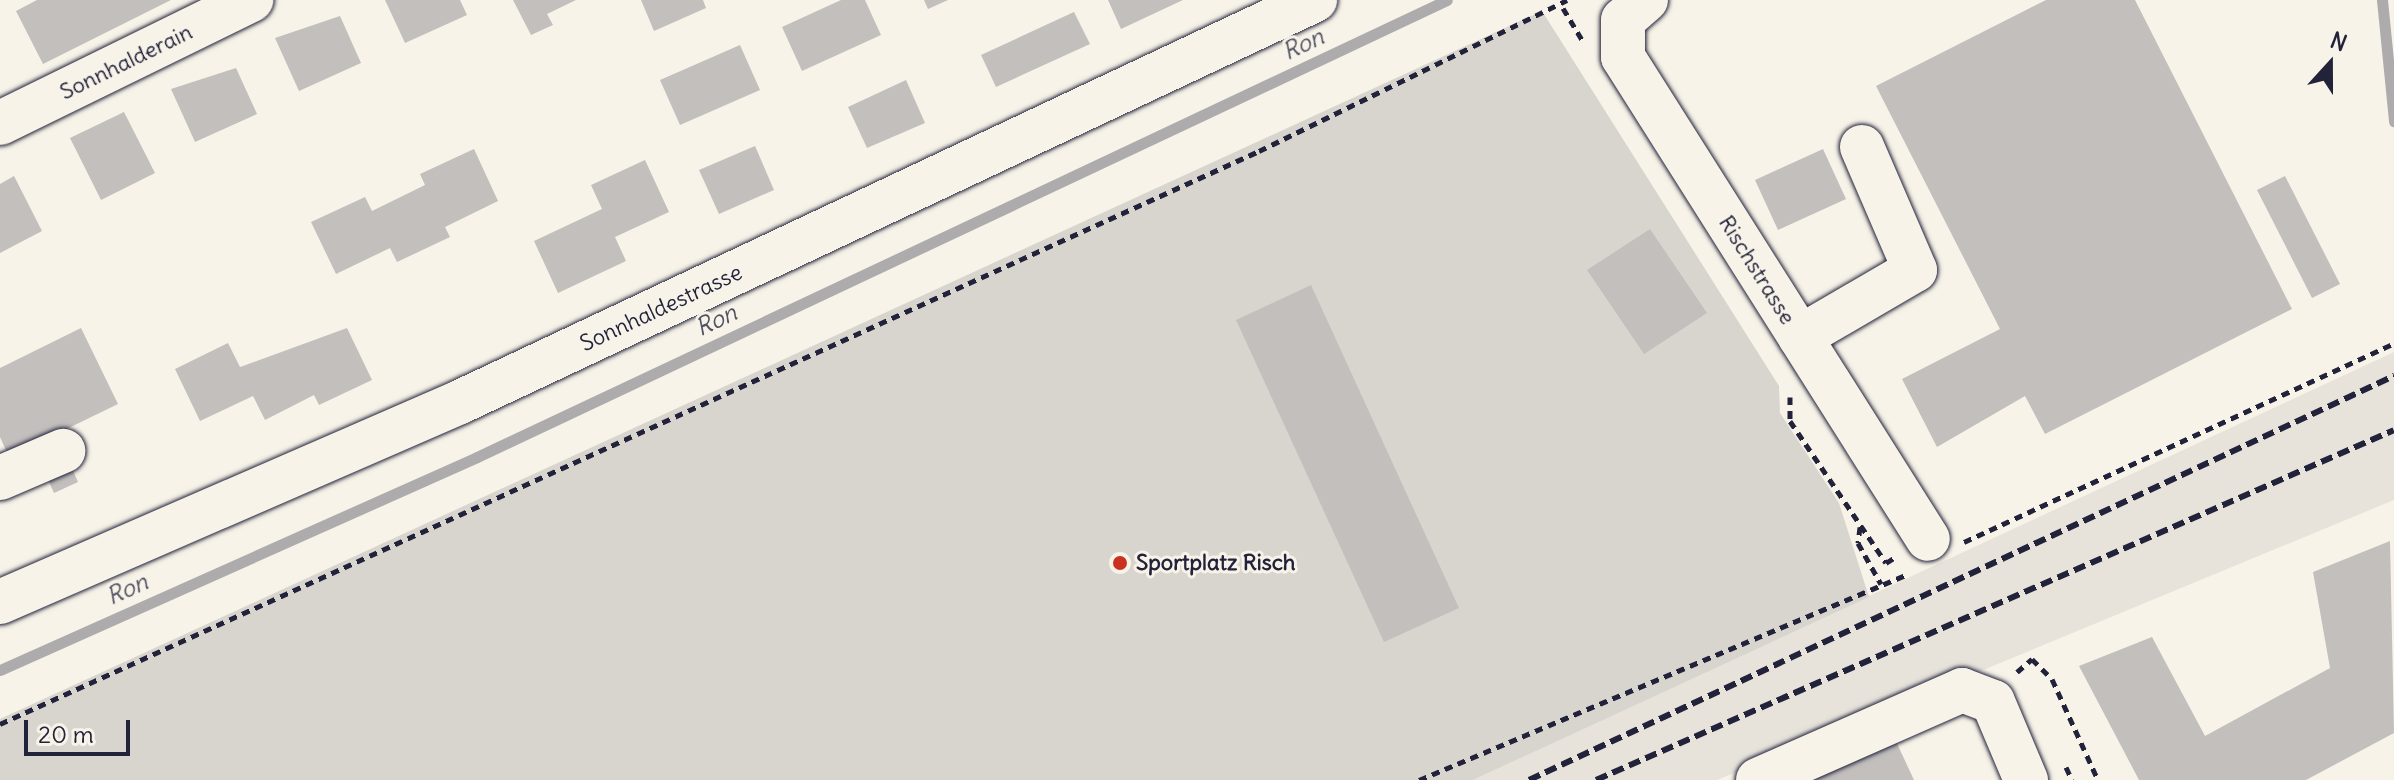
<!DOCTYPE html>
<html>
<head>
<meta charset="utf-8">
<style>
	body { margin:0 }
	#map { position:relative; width:2394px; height:780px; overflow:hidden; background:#f7f3e8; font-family:Delius,sans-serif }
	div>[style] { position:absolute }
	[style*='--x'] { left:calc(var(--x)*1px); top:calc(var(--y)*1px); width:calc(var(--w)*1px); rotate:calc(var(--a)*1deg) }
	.built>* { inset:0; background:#e7e3db }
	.green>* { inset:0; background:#d8d5cf }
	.stream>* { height:11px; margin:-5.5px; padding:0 5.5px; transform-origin:5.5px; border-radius:5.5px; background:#aeabad }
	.building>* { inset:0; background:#c2bfbd }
	.path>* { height:5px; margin-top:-2.5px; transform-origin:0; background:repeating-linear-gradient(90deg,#22223b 0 8px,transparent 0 14px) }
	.roads { filter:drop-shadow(0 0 2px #22223b) drop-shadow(0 0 2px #22223b) }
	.minor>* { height:44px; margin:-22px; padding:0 22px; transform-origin:22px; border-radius:22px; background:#f7f3e8 }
	.rail>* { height:6px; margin-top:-3px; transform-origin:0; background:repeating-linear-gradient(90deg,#22223b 0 12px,transparent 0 18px) }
	.dots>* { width:22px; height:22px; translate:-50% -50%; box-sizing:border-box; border:4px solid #f7f3e8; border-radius:50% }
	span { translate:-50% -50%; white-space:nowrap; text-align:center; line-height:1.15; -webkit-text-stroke:6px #f7f3e8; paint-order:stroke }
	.street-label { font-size:22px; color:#22223b }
	.poi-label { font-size:22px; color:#22223b; font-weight:700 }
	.left { translate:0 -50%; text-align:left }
	.water-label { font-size:24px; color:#535263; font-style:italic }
	.north { position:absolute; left:2290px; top:24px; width:80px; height:80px; -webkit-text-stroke:6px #f7f3e8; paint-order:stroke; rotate:21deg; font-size:22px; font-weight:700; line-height:32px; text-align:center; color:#22223b }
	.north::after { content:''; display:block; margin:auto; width:28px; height:36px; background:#22223b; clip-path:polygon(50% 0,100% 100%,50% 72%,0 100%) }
	.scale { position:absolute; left:24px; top:720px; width:106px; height:36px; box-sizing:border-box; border:4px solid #22223b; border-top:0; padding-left:10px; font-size:24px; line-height:28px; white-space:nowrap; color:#22223b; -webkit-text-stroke:6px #f7f3e8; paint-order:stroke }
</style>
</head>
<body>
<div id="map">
	<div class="built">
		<i style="clip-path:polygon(2394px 352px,2394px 500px,1717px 780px,1473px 780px)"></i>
	</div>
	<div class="green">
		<i style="clip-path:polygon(1542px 11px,1779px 386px,1780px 413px,1839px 503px,1869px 597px,1473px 780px,0 780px,0 719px)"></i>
	</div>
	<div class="stream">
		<i style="--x:2382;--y:0;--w:122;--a:84.3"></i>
		<i style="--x:0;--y:670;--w:522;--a:-24.06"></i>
		<i style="--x:477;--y:457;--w:1072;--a:-25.23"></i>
	</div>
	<div class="building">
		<i style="clip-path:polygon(37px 0,171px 0,43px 64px,16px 11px)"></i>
		<i style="clip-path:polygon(385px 0,460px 0,467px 15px,405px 43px)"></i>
		<i style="clip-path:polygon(513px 0,576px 0,547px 14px,553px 25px,531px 35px)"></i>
		<i style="clip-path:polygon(641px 0,703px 0,706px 8px,654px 31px)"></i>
		<i style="clip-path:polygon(841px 0,865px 0,881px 35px,802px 71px,782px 27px)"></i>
		<i style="clip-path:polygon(924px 0,948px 0,928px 9px)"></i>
		<i style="clip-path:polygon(1108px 0,1183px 0,1121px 29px)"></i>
		<i style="clip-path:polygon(2046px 0,2135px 0,2292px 309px,2045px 434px,2025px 396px,1937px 447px,1902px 379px,2000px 329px,1876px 86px)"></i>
		<i style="clip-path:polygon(1074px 12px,1090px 44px,996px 87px,981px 55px)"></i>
		<i style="clip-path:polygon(340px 16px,361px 63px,299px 91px,275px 38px)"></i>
		<i style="clip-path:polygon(740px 45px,760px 90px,680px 125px,660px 80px)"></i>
		<i style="clip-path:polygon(236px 68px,257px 114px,195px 142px,171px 89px)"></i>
		<i style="clip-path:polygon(906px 80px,925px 123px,867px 148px,848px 107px)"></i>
		<i style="clip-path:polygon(124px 112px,155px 173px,101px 200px,70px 138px)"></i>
		<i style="clip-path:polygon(755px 146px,774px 190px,719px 214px,699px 170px)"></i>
		<i style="clip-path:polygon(474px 149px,498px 201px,445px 227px,450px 237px,397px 262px,390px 248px,336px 274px,311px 222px,365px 197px,372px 211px,425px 185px,420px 174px)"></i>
		<i style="clip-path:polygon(1823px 149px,1846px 199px,1778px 230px,1755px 180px)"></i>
		<i style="clip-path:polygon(645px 160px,669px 212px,615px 237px,626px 261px,558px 293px,534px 241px,602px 209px,591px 185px)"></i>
		<i style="clip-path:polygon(14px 176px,42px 231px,0 253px,0 184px)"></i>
		<i style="clip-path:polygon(2285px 176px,2340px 284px,2312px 298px,2257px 190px)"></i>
		<i style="clip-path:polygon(1650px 229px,1707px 313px,1644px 354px,1587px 270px)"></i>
		<i style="clip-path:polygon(1311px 285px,1459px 608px,1384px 642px,1236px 320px)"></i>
		<i style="clip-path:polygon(81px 328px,118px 404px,9px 457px,0 437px,0 368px)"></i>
		<i style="clip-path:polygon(347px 328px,372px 380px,319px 405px,314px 395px,265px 420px,253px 396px,200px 421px,175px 369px,228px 343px,240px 367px)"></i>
		<i style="clip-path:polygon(70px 464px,78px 482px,54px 493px,46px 475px)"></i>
		<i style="clip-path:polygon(2390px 541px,2394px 733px,2306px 780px,2139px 780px,2079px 666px,2152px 637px,2205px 736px,2330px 668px,2313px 572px)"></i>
		<i style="clip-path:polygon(1893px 735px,1914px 780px,1795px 780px)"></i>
	</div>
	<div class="path">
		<i style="--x:1563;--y:8;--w:39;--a:59"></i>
		<i style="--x:1790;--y:397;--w:24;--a:90"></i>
		<i style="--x:1790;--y:421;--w:171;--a:55.9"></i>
		<i style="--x:1886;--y:563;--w:9;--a:-32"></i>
		<i style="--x:1860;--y:527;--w:16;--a:97"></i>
		<i style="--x:1858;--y:543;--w:47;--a:60.7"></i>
		<i style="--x:1964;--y:542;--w:474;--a:-24.8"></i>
		<i style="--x:2017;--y:672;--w:20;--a:-41"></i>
		<i style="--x:2032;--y:659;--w:28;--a:45"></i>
		<i style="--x:2052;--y:679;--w:111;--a:65.5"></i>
		<i style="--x:0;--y:724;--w:1383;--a:-24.47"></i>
		<i style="--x:1259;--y:151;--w:343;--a:-26.1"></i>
		<i style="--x:2066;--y:767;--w:14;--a:65"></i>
		<i style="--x:1419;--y:780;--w:531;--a:-22.84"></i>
	</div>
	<div class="roads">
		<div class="minor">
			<i style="--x:1646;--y:0;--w:30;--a:139"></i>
			<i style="--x:1623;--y:20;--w:37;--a:90"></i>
			<i style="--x:1623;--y:57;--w:570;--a:57.68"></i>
			<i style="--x:0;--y:123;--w:280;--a:-26.1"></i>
			<i style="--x:1800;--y:337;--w:133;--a:-30.2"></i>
			<i style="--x:1915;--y:270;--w:134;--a:-113.3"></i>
			<i style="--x:0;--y:478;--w:69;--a:-23.2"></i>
			<i style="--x:0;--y:602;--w:502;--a:-23.5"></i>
			<i style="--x:460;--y:402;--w:945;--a:-25.18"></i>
			<i style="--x:1758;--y:780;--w:223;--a:-23.8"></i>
			<i style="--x:1962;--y:690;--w:33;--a:21"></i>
			<i style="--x:1993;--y:702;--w:85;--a:67.1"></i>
		</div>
	</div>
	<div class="rail">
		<i style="--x:1529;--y:780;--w:955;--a:-25.04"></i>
		<i style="--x:1596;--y:780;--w:871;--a:-23.68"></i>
	</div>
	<div class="dots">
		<i style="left:1120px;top:563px;background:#c8321e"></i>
	</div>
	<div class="street-label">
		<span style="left:126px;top:62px;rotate:-26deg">Sonnhalderain</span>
		<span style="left:1757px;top:270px;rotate:58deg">Rischstrasse</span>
		<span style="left:661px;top:308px;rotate:-25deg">Sonnhaldestrasse</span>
	</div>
	<div class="poi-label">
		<span class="left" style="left:1136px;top:563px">Sportplatz Risch</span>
	</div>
	<div class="water-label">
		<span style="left:1303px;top:44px;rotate:-25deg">Ron</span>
		<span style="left:716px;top:320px;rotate:-25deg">Ron</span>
		<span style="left:127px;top:589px;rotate:-24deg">Ron</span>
	</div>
	<div class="north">N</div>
	<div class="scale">20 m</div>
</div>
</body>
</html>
